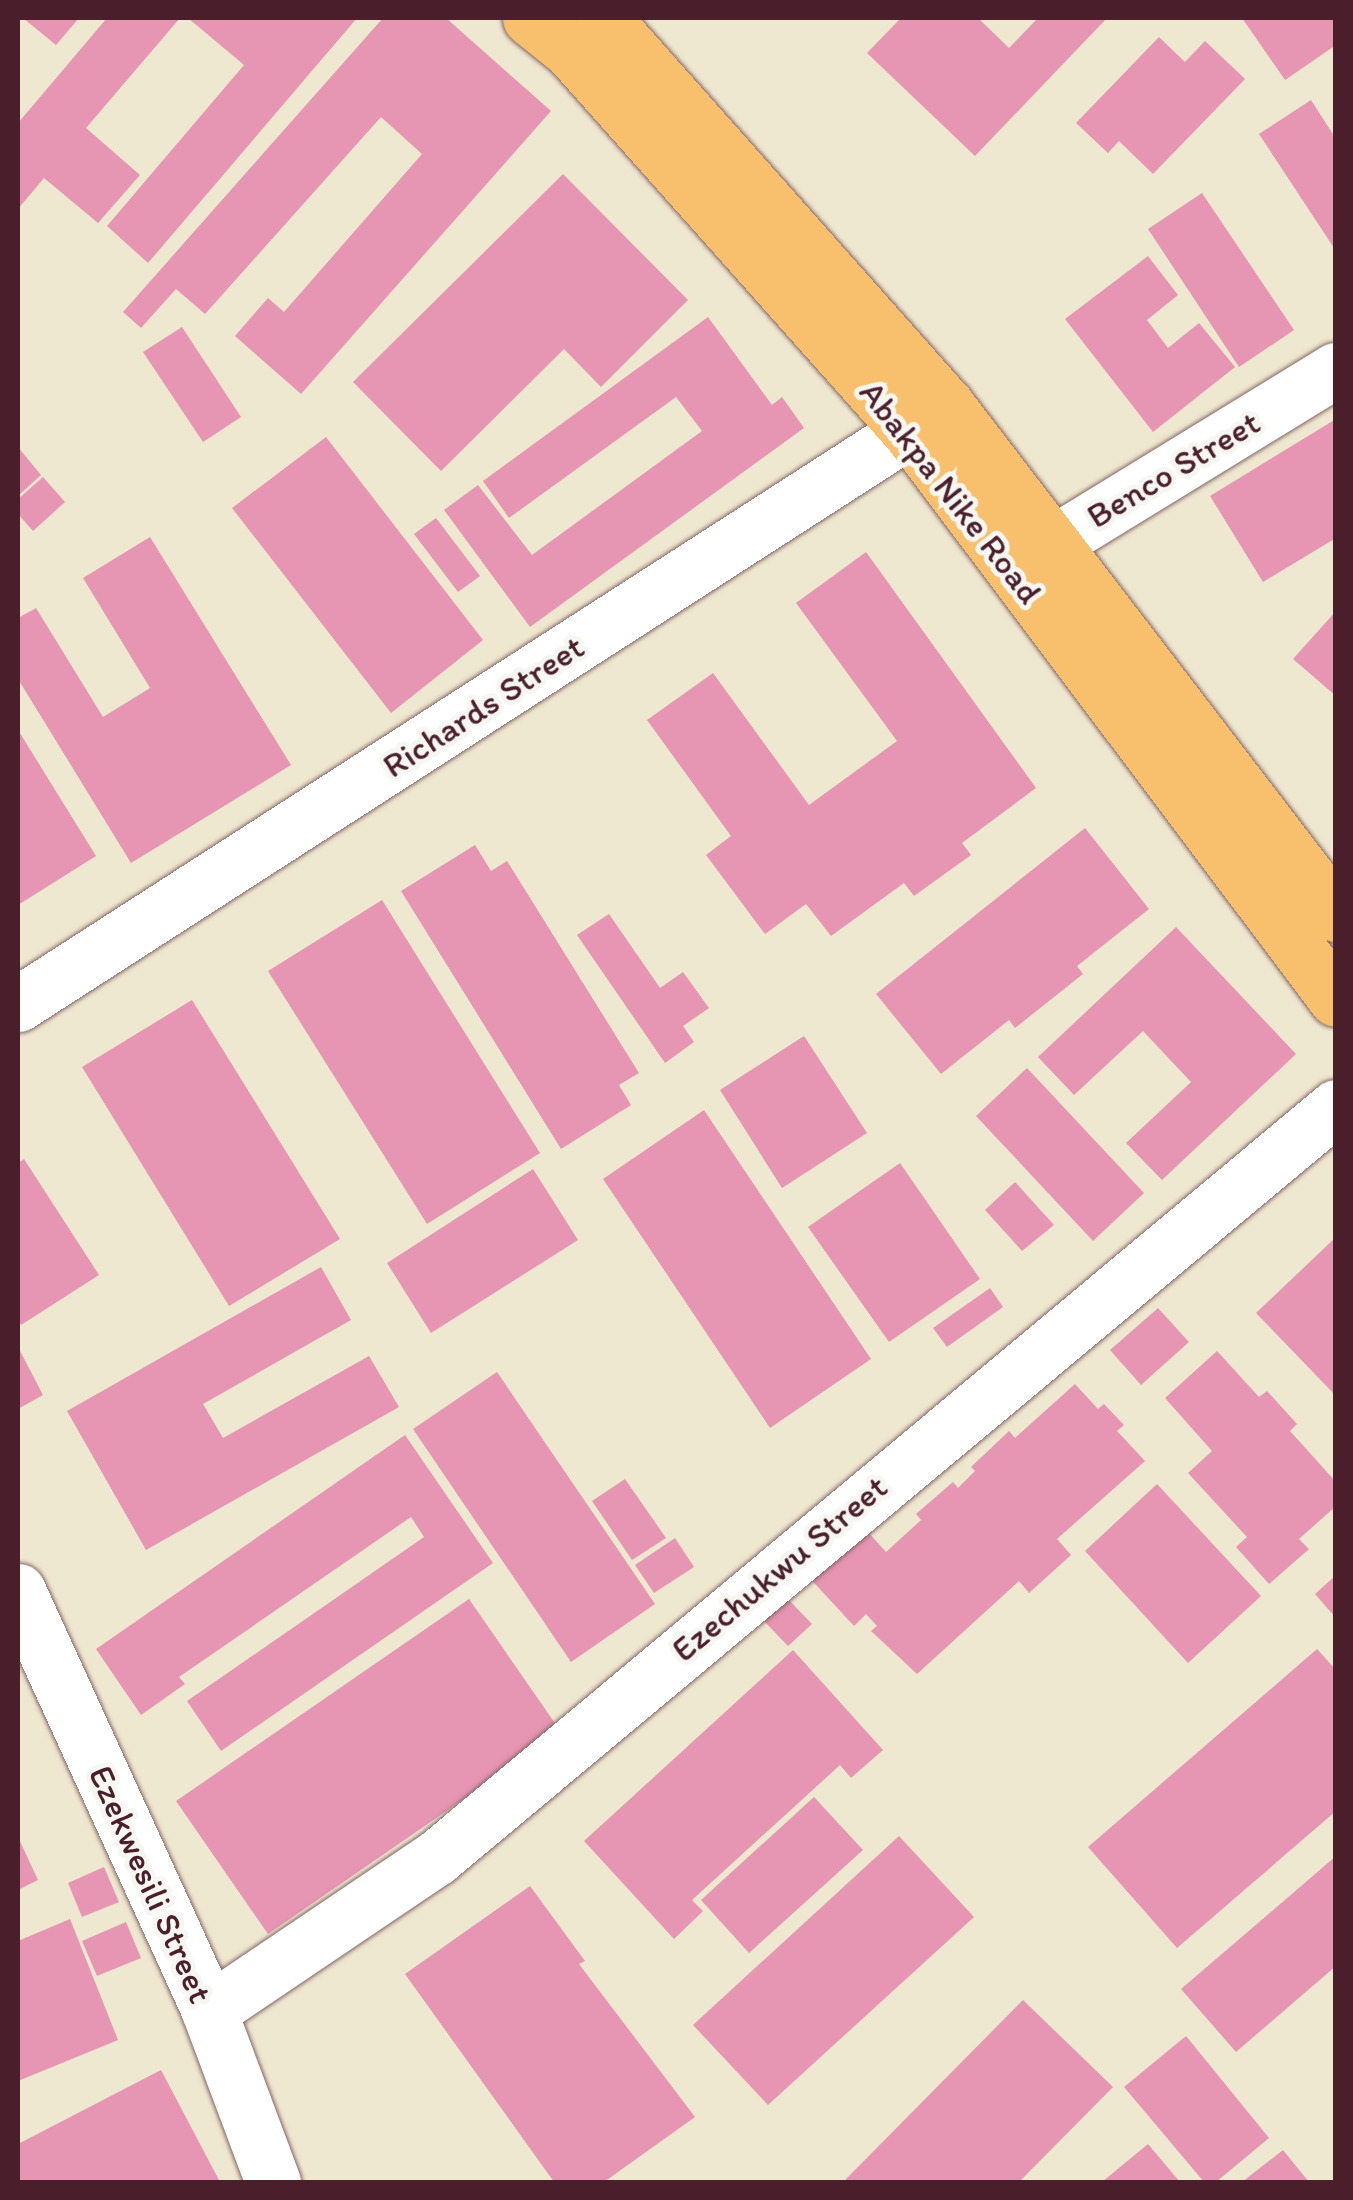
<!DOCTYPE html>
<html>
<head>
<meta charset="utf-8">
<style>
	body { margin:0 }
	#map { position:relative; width:1353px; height:2200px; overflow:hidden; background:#efe8d0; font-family:Itim,sans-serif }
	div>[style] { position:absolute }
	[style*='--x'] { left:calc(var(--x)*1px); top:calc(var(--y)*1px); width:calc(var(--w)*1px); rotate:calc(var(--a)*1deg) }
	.building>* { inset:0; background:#e695b2 }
	.roads { filter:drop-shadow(0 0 2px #846565) drop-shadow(0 0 2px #846565) }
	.minor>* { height:55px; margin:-27.5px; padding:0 27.5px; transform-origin:27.5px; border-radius:27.5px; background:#fff }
	.primary>* { height:55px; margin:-27.5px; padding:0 27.5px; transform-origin:27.5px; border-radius:27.5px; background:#f8bf6c }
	span { translate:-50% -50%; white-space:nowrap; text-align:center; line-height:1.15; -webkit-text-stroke:10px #f6f6f2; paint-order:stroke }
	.street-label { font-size:35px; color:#4a1f2b }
	.frame { position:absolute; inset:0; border:20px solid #4a1f2b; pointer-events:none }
</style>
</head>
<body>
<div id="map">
	<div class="building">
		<i style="clip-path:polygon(23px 18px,79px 18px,56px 45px)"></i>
		<i style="clip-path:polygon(107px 18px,180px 18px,86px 128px,140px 175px,98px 223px,44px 178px,18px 209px,18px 123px)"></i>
		<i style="clip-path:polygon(188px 18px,357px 18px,148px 263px,107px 226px,244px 65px)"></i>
		<i style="clip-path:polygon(383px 18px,446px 18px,551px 111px,301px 394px,235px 336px,268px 298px,284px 312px,422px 154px,381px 117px,205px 314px,176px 289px,141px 328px,123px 312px)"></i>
		<i style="clip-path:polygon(901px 18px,978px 18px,1009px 48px,1038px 18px,1107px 18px,975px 156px,867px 53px)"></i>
		<i style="clip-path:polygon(1242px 18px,1336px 18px,1336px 45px,1285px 80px)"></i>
		<i style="clip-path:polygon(1159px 37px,1185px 62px,1205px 41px,1245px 79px,1153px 174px,1119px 141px,1108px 153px,1076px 123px)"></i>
		<i style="clip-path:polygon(1311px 100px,1336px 139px,1336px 251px,1259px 134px)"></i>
		<i style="clip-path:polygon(563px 174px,688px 300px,601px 387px,564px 349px,441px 471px,353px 382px)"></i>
		<i style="clip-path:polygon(1202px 193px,1294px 330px,1239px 367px,1148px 229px)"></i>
		<i style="clip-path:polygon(1148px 256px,1178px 295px,1147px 320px,1168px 348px,1199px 323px,1235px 367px,1153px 432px,1065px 319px)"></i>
		<i style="clip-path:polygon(708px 317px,772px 405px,782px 397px,804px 428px,530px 627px,444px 510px,478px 485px,532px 555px,702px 431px,676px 397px,509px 518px,483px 481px)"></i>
		<i style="clip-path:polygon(182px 327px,241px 417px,203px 442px,143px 352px)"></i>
		<i style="clip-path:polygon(1336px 419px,1336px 538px,1263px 582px,1210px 496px)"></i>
		<i style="clip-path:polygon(326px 437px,483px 640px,391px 713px,232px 508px)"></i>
		<i style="clip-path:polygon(18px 447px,41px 475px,18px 496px)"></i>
		<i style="clip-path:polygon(43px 477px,65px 502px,33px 531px,18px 514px,18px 499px)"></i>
		<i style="clip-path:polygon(436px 518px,480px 576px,458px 592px,414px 534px)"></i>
		<i style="clip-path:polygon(150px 537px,291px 765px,131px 863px,18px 679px,18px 618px,36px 608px,103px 717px,150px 688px,83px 578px)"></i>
		<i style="clip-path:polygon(866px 552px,1036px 788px,962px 843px,971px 855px,914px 896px,904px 883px,831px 936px,806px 904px,765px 934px,706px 855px,731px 836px,647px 720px,713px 673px,809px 805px,897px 741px,796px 603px)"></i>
		<i style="clip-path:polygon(1336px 611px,1336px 696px,1293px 659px)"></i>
		<i style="clip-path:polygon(18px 730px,96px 856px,18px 905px)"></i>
		<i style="clip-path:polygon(1085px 828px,1149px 909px,1077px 966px,1083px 974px,1015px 1028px,1009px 1020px,941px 1074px,876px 994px)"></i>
		<i style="clip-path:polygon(475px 845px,491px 871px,507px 861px,639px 1073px,619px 1085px,631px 1105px,561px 1149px,401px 891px)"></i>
		<i style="clip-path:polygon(382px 900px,540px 1153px,427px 1224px,268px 971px)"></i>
		<i style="clip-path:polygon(609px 914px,660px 988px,683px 972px,709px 1008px,683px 1026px,694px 1042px,665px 1063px,577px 935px)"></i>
		<i style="clip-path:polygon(1176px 927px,1296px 1054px,1162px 1180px,1126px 1143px,1191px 1082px,1143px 1031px,1074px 1095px,1038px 1057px)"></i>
		<i style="clip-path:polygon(192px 1000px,340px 1239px,229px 1306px,82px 1067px)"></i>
		<i style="clip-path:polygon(804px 1036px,867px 1133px,782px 1188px,720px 1090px)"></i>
		<i style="clip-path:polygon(1027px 1068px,1144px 1193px,1093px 1241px,976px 1116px)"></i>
		<i style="clip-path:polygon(704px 1110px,871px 1359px,770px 1428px,603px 1179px)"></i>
		<i style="clip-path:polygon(24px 1159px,99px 1275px,21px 1325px,18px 1319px,18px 1163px)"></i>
		<i style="clip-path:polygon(900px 1163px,980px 1279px,889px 1342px,808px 1227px)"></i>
		<i style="clip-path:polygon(533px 1169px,578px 1240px,431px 1333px,387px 1263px)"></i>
		<i style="clip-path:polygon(1015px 1182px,1054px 1225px,1022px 1251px,985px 1210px)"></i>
		<i style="clip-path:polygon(1336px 1237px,1336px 1396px,1256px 1313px)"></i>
		<i style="clip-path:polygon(321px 1267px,351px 1320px,203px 1404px,223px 1438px,369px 1356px,399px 1407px,146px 1550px,67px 1411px)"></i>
		<i style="clip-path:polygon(990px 1288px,1003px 1307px,947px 1347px,933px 1328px)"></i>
		<i style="clip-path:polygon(1158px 1308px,1189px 1342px,1141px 1385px,1110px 1350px)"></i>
		<i style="clip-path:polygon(18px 1347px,43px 1395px,18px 1409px)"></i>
		<i style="clip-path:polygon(1217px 1351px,1259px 1397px,1267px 1391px,1297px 1424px,1290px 1431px,1336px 1482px,1336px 1506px,1299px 1539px,1309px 1549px,1269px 1584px,1236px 1547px,1247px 1537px,1188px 1473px,1212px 1451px,1165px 1398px)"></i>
		<i style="clip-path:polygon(497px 1372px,655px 1604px,571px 1662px,413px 1429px)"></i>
		<i style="clip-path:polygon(1075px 1384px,1098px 1409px,1104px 1404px,1124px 1425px,1117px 1431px,1145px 1461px,1057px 1539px,1071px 1555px,1029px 1593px,1019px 1581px,917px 1674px,871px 1631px,877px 1626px,866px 1614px,854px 1626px,804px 1572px,859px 1522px,886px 1552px,921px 1520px,916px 1514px,953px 1482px,958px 1488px,975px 1471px,971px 1467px,1009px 1431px,1015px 1438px)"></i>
		<i style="clip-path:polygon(405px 1435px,493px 1563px,221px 1751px,187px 1701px,424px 1537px,411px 1517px,179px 1677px,185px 1684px,141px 1715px,96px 1649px)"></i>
		<i style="clip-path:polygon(625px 1479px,666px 1538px,632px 1560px,592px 1501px)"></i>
		<i style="clip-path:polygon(1157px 1484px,1261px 1596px,1188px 1663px,1085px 1551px)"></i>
		<i style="clip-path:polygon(675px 1538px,694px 1567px,654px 1593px,635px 1565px)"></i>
		<i style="clip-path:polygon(1336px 1575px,1336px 1618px,1315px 1594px)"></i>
		<i style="clip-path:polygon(787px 1598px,812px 1624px,788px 1646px,763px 1620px)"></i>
		<i style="clip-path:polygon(469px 1599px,561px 1732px,268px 1934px,176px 1801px)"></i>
		<i style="clip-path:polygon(1317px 1649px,1336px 1670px,1336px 1811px,1177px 1948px,1088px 1847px)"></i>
		<i style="clip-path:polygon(793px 1650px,883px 1750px,851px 1778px,840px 1765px,692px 1900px,703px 1911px,674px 1939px,584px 1841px)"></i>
		<i style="clip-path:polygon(814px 1797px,863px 1850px,749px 1953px,701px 1900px)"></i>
		<i style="clip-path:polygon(899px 1836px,974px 1917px,768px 2105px,693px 2025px)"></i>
		<i style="clip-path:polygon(18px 1837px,38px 1880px,18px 1890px)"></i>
		<i style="clip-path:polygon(1336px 1856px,1336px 1966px,1236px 2052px,1181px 1989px)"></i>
		<i style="clip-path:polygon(104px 1867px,119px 1902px,82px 1917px,68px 1883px)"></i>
		<i style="clip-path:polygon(530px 1886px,585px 1961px,579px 1964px,695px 2117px,604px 2182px,554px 2182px,405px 1974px)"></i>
		<i style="clip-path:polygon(70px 1919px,118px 2040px,18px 2081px,18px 1941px)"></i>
		<i style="clip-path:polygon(126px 1922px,141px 1958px,97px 1976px,82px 1941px)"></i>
		<i style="clip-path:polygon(1023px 2000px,1113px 2087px,1019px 2182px,843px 2182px)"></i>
		<i style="clip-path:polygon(1186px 2036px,1269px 2138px,1216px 2182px,1204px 2182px,1124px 2087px)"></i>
		<i style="clip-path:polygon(161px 2070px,220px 2182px,18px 2182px,18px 2144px)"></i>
		<i style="clip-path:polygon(1148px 2144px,1180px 2182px,1102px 2182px)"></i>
		<i style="clip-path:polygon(1283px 2150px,1309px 2182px,1242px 2182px)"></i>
	</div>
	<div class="roads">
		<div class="minor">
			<i style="--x:1014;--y:567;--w:377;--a:-31.5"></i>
			<i style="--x:18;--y:1004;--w:1105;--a:-32.77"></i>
			<i style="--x:18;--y:1591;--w:461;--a:65.5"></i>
			<i style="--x:209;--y:2011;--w:183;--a:69.5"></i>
			<i style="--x:209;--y:2011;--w:274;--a:-34"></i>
			<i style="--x:436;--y:1858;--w:1172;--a:-39.84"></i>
		</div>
		<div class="primary">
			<i style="--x:530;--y:18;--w:53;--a:38.8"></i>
			<i style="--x:571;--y:51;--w:510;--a:48.34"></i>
			<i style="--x:910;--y:432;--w:709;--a:53.08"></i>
			<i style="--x:603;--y:18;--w:519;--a:48.44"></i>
			<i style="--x:947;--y:406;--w:640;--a:52.56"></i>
		</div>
	</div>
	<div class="street-label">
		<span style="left:1173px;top:469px;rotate:-31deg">Benco Street</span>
		<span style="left:951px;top:492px;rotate:52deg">Abakpa Nike Road</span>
		<span style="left:483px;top:706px;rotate:-33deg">Richards Street</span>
		<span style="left:779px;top:1568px;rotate:-40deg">Ezechukwu Street</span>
		<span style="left:151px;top:1884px;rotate:66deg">Ezekwesili Street</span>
	</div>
	<div class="frame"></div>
</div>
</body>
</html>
